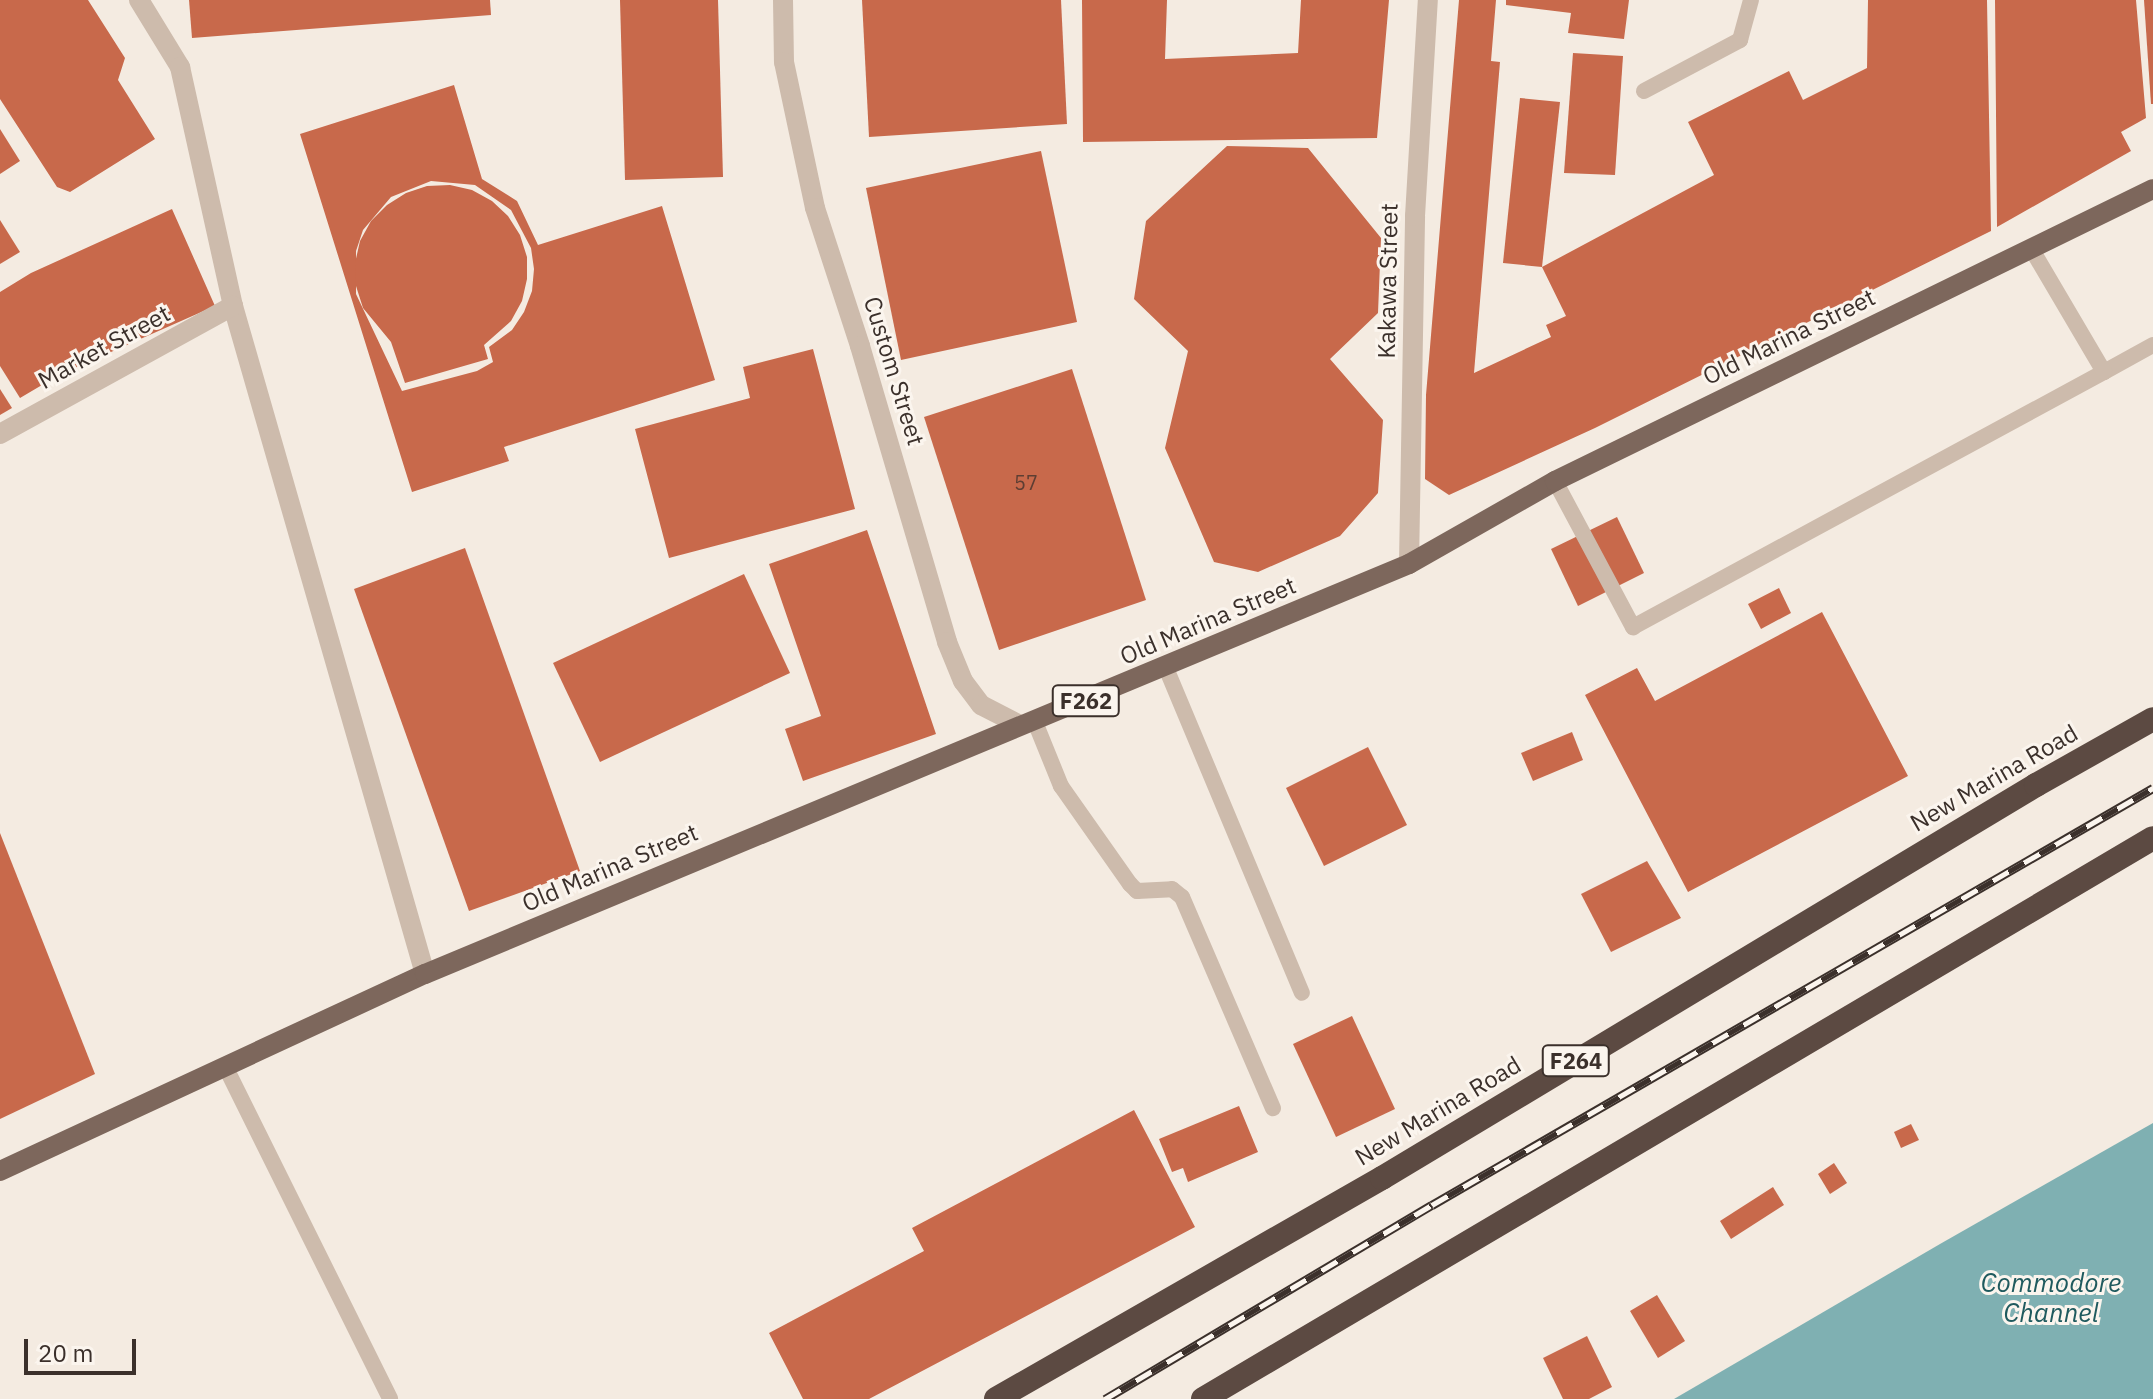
<!DOCTYPE html>
<html>
<head>
<meta charset="utf-8">
<style>
	body { margin:0 }
	#map { position:relative; width:2153px; height:1399px; overflow:hidden; background:#f4ebe1; font-family:"IBM Plex Sans",sans-serif }
	div>[style] { position:absolute }
	[style*='--x'] { left:calc(var(--x)*1px); top:calc(var(--y)*1px); width:calc(var(--w)*1px); rotate:calc(var(--a)*1deg) }
	.water>* { inset:0; background:#7fb0b2 }
	.building>* { inset:0; background:#c8694b }
	.lane>* { height:16px; margin:-8px; padding:0 8px; transform-origin:8px; border-radius:8px; background:#cdbbac }
	.street>* { height:20px; margin:-10px; padding:0 10px; transform-origin:10px; border-radius:10px; background:#cdbbac }
	.primary>* { height:20px; margin:-10px; padding:0 10px; transform-origin:10px; border-radius:10px; background:#7d675c }
	.highway>* { height:24px; margin:-12px; padding:0 12px; transform-origin:12px; border-radius:12px; background:#5c4a42 }
	.rail>* { height:9px; margin-top:-4.5px; transform-origin:0; background:repeating-linear-gradient(90deg,#fbf5ee 0 18px,#3b302b 0 36px); box-sizing:border-box; border-block:2px solid #3b302b }
	span { translate:-50% -50%; white-space:nowrap; text-align:center; line-height:1.15; -webkit-text-stroke:6px #fbf5ee; paint-order:stroke }
	.number-label { font-size:20px; color:#5e3e33 }
	.number-label span { -webkit-text-stroke-width:0 }
	.shield-label span { padding:2px 6px; background:#fbf5ee; border:2px solid; border-radius:6px; -webkit-text-stroke-width:0 }
	.shield-label { font-size:22px; color:#3b302b; font-weight:700 }
	.street-label { font-size:24px; color:#3b302b }
	.water-label { font-size:26px; color:#1f5a5e; font-style:italic }
	.scale { position:absolute; left:24px; top:1339px; width:112px; height:36px; box-sizing:border-box; border:4px solid #3b302b; border-top:0; padding-left:10px; font-size:24px; line-height:28px; white-space:nowrap; color:#3b302b; -webkit-text-stroke:6px #fbf5ee; paint-order:stroke }
</style>
</head>
<body>
<div id="map">
	<div class="water">
		<i style="clip-path:polygon(2153px 1123px,2153px 1399px,1674px 1399px,1940px 1244px)"></i>
	</div>
	<div class="building">
		<i style="clip-path:polygon(0 0,88px 0,125px 58px,118px 80px,155px 139px,70px 192px,57px 187px,0 99px)"></i>
		<i style="clip-path:polygon(189px 0,490px 0,491px 15px,192px 38px)"></i>
		<i style="clip-path:polygon(620px 0,718px 0,723px 177px,625px 180px)"></i>
		<i style="clip-path:polygon(862px 0,1061px 0,1067px 124px,869px 137px)"></i>
		<i style="clip-path:polygon(1082px 0,1167px 0,1165px 59px,1298px 53px,1301px 0,1389px 0,1377px 138px,1083px 142px)"></i>
		<i style="clip-path:polygon(1459px 0,1496px 0,1491px 61px,1500px 62px,1474px 373px,1551px 337px,1546px 325px,1566px 316px,1542px 267px,1714px 175px,1688px 122px,1789px 71px,1803px 100px,1867px 68px,1868px 0,1987px 0,1991px 231px,1595px 428px,1449px 495px,1425px 479px,1426px 395px)"></i>
		<i style="clip-path:polygon(1506px 0,1629px 0,1624px 39px,1568px 33px,1571px 13px,1506px 5px)"></i>
		<i style="clip-path:polygon(1995px 0,2136px 0,2146px 118px,2121px 132px,2131px 151px,1997px 227px)"></i>
		<i style="clip-path:polygon(2144px 0,2153px 0,2153px 104px,2151px 104px)"></i>
		<i style="clip-path:polygon(1573px 53px,1623px 56px,1615px 175px,1564px 173px)"></i>
		<i style="clip-path:polygon(evenodd,454px 85px,482px 179px,517px 201px,538px 245px,662px 206px,715px 380px,504px 447px,509px 461px,412px 492px,300px 134px,454px 85px,431px 181px,475px 185px,511px 210px,531px 248px,534px 269px,532px 291px,524px 312px,512px 330px,489px 347px,493px 362px,477px 371px,402px 391px,356px 294px,356px 251px,363px 230px,391px 197px,431px 181px)"></i>
		<i style="clip-path:polygon(1520px 98px,1560px 102px,1542px 267px,1503px 263px)"></i>
		<i style="clip-path:polygon(0 129px,20px 161px,0 174px)"></i>
		<i style="clip-path:polygon(1227px 146px,1308px 148px,1381px 238px,1378px 313px,1330px 359px,1383px 420px,1378px 493px,1340px 536px,1258px 572px,1214px 562px,1165px 448px,1188px 351px,1134px 299px,1146px 221px)"></i>
		<i style="clip-path:polygon(1041px 151px,1077px 322px,901px 360px,866px 188px)"></i>
		<i style="clip-path:polygon(450px 185px,472px 190px,492px 201px,508px 216px,520px 235px,527px 257px,527px 279px,522px 301px,511px 321px,484px 345px,488px 359px,405px 383px,391px 342px,363px 308px,356px 286px,355px 263px,360px 241px,371px 221px,387px 205px,406px 193px,427px 186px)"></i>
		<i style="clip-path:polygon(172px 209px,215px 306px,59px 375px,20px 398px,0 366px,0 292px,31px 273px)"></i>
		<i style="clip-path:polygon(0 220px,20px 252px,0 264px)"></i>
		<i style="clip-path:polygon(813px 349px,855px 509px,669px 558px,635px 429px,750px 398px,743px 367px)"></i>
		<i style="clip-path:polygon(1072px 369px,1146px 600px,999px 650px,924px 417px)"></i>
		<i style="clip-path:polygon(0 389px,12px 408px,0 415px)"></i>
		<i style="clip-path:polygon(1617px 517px,1644px 573px,1578px 606px,1551px 549px)"></i>
		<i style="clip-path:polygon(867px 530px,936px 734px,803px 781px,785px 729px,821px 716px,769px 564px)"></i>
		<i style="clip-path:polygon(465px 548px,580px 871px,469px 911px,354px 589px)"></i>
		<i style="clip-path:polygon(744px 574px,790px 673px,600px 762px,553px 663px)"></i>
		<i style="clip-path:polygon(1779px 588px,1791px 613px,1761px 629px,1748px 604px)"></i>
		<i style="clip-path:polygon(1822px 612px,1908px 776px,1688px 892px,1585px 695px,1637px 668px,1655px 701px)"></i>
		<i style="clip-path:polygon(1572px 732px,1583px 760px,1533px 781px,1521px 753px)"></i>
		<i style="clip-path:polygon(1368px 747px,1407px 825px,1324px 866px,1286px 788px)"></i>
		<i style="clip-path:polygon(0 833px,95px 1074px,0 1119px)"></i>
		<i style="clip-path:polygon(1647px 861px,1681px 918px,1611px 952px,1581px 894px)"></i>
		<i style="clip-path:polygon(1352px 1016px,1395px 1109px,1336px 1137px,1293px 1044px)"></i>
		<i style="clip-path:polygon(1239px 1106px,1258px 1152px,1188px 1182px,1183px 1168px,1172px 1172px,1159px 1139px)"></i>
		<i style="clip-path:polygon(1134px 1110px,1195px 1227px,869px 1399px,803px 1399px,769px 1333px,924px 1251px,912px 1228px)"></i>
		<i style="clip-path:polygon(1911px 1124px,1919px 1140px,1901px 1148px,1894px 1132px)"></i>
		<i style="clip-path:polygon(1834px 1163px,1847px 1183px,1830px 1194px,1818px 1174px)"></i>
		<i style="clip-path:polygon(1773px 1187px,1784px 1205px,1731px 1239px,1720px 1221px)"></i>
		<i style="clip-path:polygon(1657px 1295px,1685px 1341px,1658px 1358px,1630px 1311px)"></i>
		<i style="clip-path:polygon(1587px 1336px,1612px 1387px,1589px 1399px,1563px 1399px,1543px 1358px)"></i>
	</div>
	<div class="lane">
		<i style="--x:1644;--y:91;--w:109;--a:-28"></i>
		<i style="--x:1740;--y:40;--w:41;--a:-74.6"></i>
		<i style="--x:2104;--y:372;--w:56;--a:-28.9"></i>
		<i style="--x:1555;--y:481;--w:166;--a:61.9"></i>
		<i style="--x:1633;--y:627;--w:536;--a:-28.43"></i>
		<i style="--x:2104;--y:372;--w:144;--a:-120.5"></i>
		<i style="--x:1166;--y:668;--w:352;--a:67.3"></i>
		<i style="--x:1035;--y:722;--w:69;--a:67.9"></i>
		<i style="--x:1061;--y:786;--w:120;--a:54.9"></i>
		<i style="--x:1130;--y:884;--w:10;--a:45"></i>
		<i style="--x:1137;--y:891;--w:35;--a:-3"></i>
		<i style="--x:1172;--y:889;--w:13;--a:39"></i>
		<i style="--x:1182;--y:897;--w:230;--a:66.7"></i>
		<i style="--x:226;--y:1068;--w:369;--a:63.6"></i>
	</div>
	<div class="street">
		<i style="--x:139;--y:0;--w:79;--a:58.5"></i>
		<i style="--x:180;--y:67;--w:245;--a:77.5"></i>
		<i style="--x:233;--y:306;--w:695;--a:73.96"></i>
		<i style="--x:783;--y:0;--w:62;--a:89.1"></i>
		<i style="--x:784;--y:62;--w:149;--a:78"></i>
		<i style="--x:815;--y:208;--w:145;--a:71.9"></i>
		<i style="--x:860;--y:346;--w:309;--a:73.6"></i>
		<i style="--x:947;--y:642;--w:42;--a:67.7"></i>
		<i style="--x:963;--y:681;--w:30;--a:53"></i>
		<i style="--x:981;--y:705;--w:44;--a:27.1"></i>
		<i style="--x:0;--y:434;--w:266;--a:-28.8"></i>
		<i style="--x:1409;--y:564;--w:348;--a:-89"></i>
		<i style="--x:1415;--y:216;--w:216;--a:-86.6"></i>
	</div>
	<div class="primary">
		<i style="--x:0;--y:1171;--w:468;--a:-24.9"></i>
		<i style="--x:425;--y:974;--w:1066;--a:-22.62"></i>
		<i style="--x:1409;--y:564;--w:168;--a:-29.6"></i>
		<i style="--x:1555;--y:481;--w:665;--a:-26.03"></i>
	</div>
	<div class="highway">
		<i style="--x:996;--y:1399;--w:445;--a:-29.8"></i>
		<i style="--x:1382;--y:1178;--w:763;--a:-31"></i>
		<i style="--x:2036;--y:785;--w:134;--a:-29.4"></i>
		<i style="--x:1203;--y:1399;--w:1103;--a:-30.56"></i>
	</div>
	<div class="rail">
		<i style="--x:1105;--y:1399;--w:380;--a:-30.7"></i>
		<i style="--x:1432;--y:1205;--w:833;--a:-30.04"></i>
	</div>
	<div class="number-label">
		<span style="left:1026px;top:482px">57</span>
	</div>
	<div class="shield-label">
		<span style="left:1086px;top:701px">F262</span>
		<span style="left:1576px;top:1061px">F264</span>
	</div>
	<div class="street-label">
		<span style="left:1388px;top:281px;rotate:-89deg">Kakawa Street</span>
		<span style="left:1789px;top:337px;rotate:-26deg">Old Marina Street</span>
		<span style="left:104px;top:347px;rotate:-29deg">Market Street</span>
		<span style="left:894px;top:371px;rotate:73deg">Custom Street</span>
		<span style="left:1208px;top:621px;rotate:-23deg">Old Marina Street</span>
		<span style="left:1994px;top:778px;rotate:-30deg">New Marina Road</span>
		<span style="left:610px;top:868px;rotate:-23deg">Old Marina Street</span>
		<span style="left:1438px;top:1111px;rotate:-31deg">New Marina Road</span>
	</div>
	<div class="water-label">
		<span style="left:2051px;top:1298px">Commodore<br>Channel</span>
	</div>
	<div class="scale">20 m</div>
</div>
</body>
</html>
